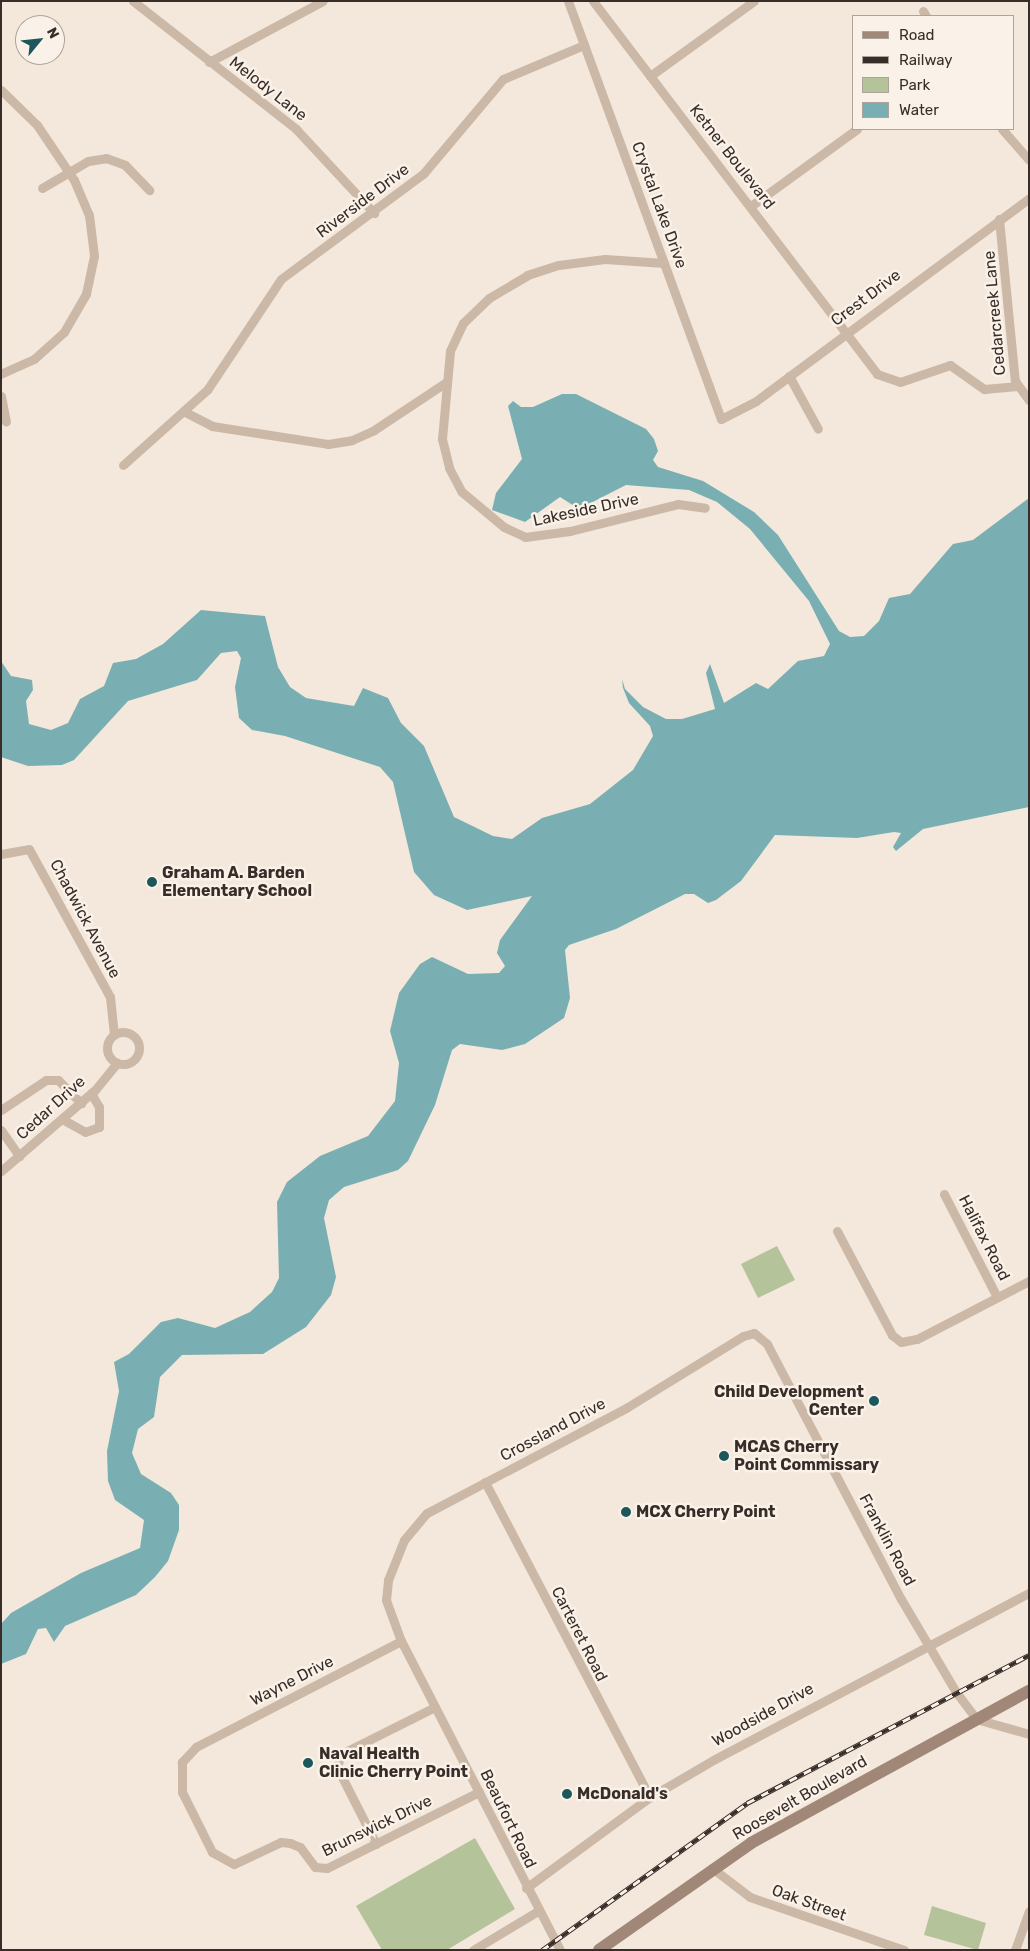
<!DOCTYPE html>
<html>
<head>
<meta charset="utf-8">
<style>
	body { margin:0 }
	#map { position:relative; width:1030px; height:1951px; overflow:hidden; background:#f3e8db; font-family:Rubik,sans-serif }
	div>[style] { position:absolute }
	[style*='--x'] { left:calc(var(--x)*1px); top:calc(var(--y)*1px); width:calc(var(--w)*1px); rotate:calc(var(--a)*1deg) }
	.green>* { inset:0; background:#b5c39a }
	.water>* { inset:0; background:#79afb2 }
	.street>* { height:9px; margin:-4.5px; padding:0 4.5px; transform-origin:4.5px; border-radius:4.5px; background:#ccb8a6 }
	.street>.ring { margin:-4.5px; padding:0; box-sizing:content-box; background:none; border:9px solid #ccb8a6; border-radius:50% }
	.secondary>* { height:12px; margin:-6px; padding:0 6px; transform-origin:6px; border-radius:6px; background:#a08778 }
	.rail>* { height:4.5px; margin-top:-2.25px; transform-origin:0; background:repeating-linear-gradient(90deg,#faf2e8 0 8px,#382d28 0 16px); box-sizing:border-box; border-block:1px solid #382d28 }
	.dots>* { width:14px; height:14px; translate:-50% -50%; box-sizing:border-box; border:2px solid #faf2e8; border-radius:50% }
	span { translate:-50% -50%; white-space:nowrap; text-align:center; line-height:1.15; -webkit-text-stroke:5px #faf2e8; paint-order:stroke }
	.street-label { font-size:16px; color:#382d28 }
	.poi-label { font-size:16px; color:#382d28; font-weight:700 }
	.left { translate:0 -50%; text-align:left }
	.right { translate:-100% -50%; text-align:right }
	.frame { position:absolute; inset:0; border:2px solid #382d28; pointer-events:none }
	.legend { position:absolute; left:852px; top:15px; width:162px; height:115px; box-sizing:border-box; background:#faf2e8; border:1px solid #aca39b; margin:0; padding:6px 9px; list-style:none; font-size:15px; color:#382d28 }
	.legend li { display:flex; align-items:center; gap:10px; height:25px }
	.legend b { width:25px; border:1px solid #aca39b }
	.north { position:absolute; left:15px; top:15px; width:50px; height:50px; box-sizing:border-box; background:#faf2e8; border:1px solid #aca39b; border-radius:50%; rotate:62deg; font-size:14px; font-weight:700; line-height:20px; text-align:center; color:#382d28 }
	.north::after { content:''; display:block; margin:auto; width:18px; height:22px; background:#1b575b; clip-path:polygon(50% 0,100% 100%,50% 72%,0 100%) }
</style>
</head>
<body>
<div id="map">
	<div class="green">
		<i style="clip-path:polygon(777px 1246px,795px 1280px,758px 1298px,741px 1264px)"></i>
		<i style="clip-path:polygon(475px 1838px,515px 1909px,447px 1950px,382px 1950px,356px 1906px)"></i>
		<i style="clip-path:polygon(932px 1906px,986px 1923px,978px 1950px,924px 1935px)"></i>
	</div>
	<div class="water">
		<i style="clip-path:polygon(562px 394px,576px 394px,646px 429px,654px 439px,658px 451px,653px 460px,658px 467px,703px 481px,754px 512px,778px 535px,839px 631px,850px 637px,864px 636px,879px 621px,889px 598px,910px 594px,953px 544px,973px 540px,1029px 498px,1029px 807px,923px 829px,896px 851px,893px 847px,901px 833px,894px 832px,857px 838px,775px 835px,741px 881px,716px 900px,708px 903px,694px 894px,685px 894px,616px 929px,569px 945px,565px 950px,570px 998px,564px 1018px,525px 1044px,502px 1050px,460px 1044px,452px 1050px,435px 1105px,408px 1161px,398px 1170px,344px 1187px,329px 1200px,324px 1218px,336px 1277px,331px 1295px,306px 1327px,263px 1354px,182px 1355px,160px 1377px,154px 1417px,138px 1429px,132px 1453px,141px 1474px,171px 1493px,179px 1505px,179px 1530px,168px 1561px,155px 1577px,136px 1595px,65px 1626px,54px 1642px,46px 1628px,38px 1629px,26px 1654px,1px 1664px,1px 1624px,11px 1613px,81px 1573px,140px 1548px,144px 1520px,115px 1500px,108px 1481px,107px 1451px,119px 1391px,114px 1362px,129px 1354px,161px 1322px,178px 1318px,215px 1328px,250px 1312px,272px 1292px,279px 1278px,277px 1202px,287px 1182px,320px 1156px,368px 1136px,395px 1101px,399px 1063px,390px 1031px,399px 993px,420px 964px,432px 957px,468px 974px,499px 973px,505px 966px,497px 953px,500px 940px,532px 896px,467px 910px,434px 895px,414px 872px,393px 782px,380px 767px,285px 736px,252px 730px,239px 718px,235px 687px,241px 658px,237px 651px,221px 653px,197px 680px,128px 701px,74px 760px,62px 765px,28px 766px,1px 757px,1px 661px,11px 676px,32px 680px,33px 690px,26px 701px,29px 724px,51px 730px,68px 723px,80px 699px,104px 686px,113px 663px,136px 659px,163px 644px,201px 610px,265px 616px,278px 667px,290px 687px,306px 698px,354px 706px,363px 688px,388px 698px,401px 723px,424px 746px,454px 817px,493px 836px,512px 839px,542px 818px,590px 804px,633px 770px,653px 736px,650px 726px,629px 703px,623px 688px,622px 679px,625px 689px,643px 707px,666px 719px,682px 719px,715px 709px,706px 673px,710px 664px,724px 703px,756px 683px,768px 689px,798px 661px,824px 656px,830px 644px,809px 601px,750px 529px,717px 502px,689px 490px,626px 485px,579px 509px,560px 497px,525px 522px,492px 510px,496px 493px,522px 459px,508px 406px,513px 401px,521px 407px,533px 407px)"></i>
	</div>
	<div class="street">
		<i style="--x:133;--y:1;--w:207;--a:38.1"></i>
		<i style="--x:296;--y:129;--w:115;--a:47.1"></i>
		<i style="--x:568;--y:1;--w:445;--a:69.9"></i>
		<i style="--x:721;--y:419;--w:39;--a:-27"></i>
		<i style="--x:756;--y:401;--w:340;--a:-36.6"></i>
		<i style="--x:593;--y:1;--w:469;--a:52.7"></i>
		<i style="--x:877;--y:374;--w:24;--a:19"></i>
		<i style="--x:900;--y:382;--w:53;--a:-18.8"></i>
		<i style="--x:950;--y:365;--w:42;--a:35.2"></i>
		<i style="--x:984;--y:389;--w:34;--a:-5"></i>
		<i style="--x:923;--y:11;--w:6;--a:59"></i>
		<i style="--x:209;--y:62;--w:129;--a:-28.2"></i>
		<i style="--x:650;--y:76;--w:128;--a:-35.8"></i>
		<i style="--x:1;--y:90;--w:50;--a:44.2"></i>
		<i style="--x:37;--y:125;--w:66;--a:56.1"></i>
		<i style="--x:74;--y:180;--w:38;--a:67"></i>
		<i style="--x:89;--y:215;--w:41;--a:83"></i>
		<i style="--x:94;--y:256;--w:39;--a:102"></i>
		<i style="--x:86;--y:294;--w:44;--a:120.1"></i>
		<i style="--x:64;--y:332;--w:40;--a:138"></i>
		<i style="--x:34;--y:359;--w:36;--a:156"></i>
		<i style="--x:1002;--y:129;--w:41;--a:48.9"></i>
		<i style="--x:42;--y:188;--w:53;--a:-30.4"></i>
		<i style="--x:88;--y:161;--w:18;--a:-9"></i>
		<i style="--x:106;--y:158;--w:20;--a:20"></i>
		<i style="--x:125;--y:165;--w:35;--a:46"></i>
		<i style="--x:751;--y:206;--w:131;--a:-36"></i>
		<i style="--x:999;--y:219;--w:163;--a:84.4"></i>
		<i style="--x:1015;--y:381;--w:24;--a:54"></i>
		<i style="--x:664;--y:263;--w:59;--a:-176.1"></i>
		<i style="--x:605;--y:259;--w:47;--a:172.7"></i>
		<i style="--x:558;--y:265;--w:32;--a:162"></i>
		<i style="--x:528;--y:275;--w:45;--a:149.5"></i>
		<i style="--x:489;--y:298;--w:36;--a:136"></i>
		<i style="--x:463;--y:323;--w:31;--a:115"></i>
		<i style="--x:450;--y:351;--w:88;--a:95.2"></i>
		<i style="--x:442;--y:439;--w:30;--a:76"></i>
		<i style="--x:449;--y:468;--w:27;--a:62"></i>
		<i style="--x:462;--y:492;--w:55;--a:39.8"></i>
		<i style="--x:504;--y:527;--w:23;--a:25"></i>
		<i style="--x:525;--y:537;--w:45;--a:-7.6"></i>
		<i style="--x:570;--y:531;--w:111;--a:-14"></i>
		<i style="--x:678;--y:504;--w:27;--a:8"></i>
		<i style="--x:789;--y:376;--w:60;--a:61.3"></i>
		<i style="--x:1;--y:396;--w:26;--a:79"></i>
		<i style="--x:185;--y:412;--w:30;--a:27"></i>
		<i style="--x:212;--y:426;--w:117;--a:8.8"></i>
		<i style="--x:328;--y:444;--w:24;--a:-9"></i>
		<i style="--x:352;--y:440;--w:24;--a:-24"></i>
		<i style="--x:374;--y:430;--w:85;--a:-33.5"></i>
		<i style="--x:123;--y:465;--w:113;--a:-41.8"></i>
		<i style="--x:207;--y:390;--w:133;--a:-56.3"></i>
		<i style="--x:281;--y:279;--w:177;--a:-36.5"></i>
		<i style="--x:423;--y:174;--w:124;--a:-49.9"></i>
		<i style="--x:503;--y:79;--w:88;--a:-22.8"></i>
		<i style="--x:1;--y:854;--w:28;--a:-10"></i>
		<i style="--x:29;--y:849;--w:169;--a:61.3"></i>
		<i style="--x:110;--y:997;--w:37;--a:84"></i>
		<i class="ring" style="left:107px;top:1032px;width:23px;height:23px"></i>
		<i style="--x:1;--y:1110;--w:54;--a:-33.7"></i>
		<i style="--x:46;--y:1080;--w:12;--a:0"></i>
		<i style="--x:58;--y:1080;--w:33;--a:45"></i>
		<i style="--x:62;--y:1119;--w:26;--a:29"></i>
		<i style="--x:85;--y:1132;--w:15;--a:-20"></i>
		<i style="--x:99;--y:1127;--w:20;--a:-90"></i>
		<i style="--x:99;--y:1107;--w:16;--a:-120"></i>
		<i style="--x:1;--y:1130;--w:32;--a:55"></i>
		<i style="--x:1;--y:1171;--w:124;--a:-40.8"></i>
		<i style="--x:95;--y:1090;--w:35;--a:-51"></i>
		<i style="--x:944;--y:1194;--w:116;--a:62.8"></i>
		<i style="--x:837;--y:1231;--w:118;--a:62.1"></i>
		<i style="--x:892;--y:1335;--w:11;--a:38"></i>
		<i style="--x:901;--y:1342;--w:16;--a:-11"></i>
		<i style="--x:917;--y:1339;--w:126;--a:-27.4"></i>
		<i style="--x:485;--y:1482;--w:356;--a:62.4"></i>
		<i style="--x:401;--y:1641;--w:231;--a:152.7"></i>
		<i style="--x:196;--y:1747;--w:21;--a:133"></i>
		<i style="--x:182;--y:1762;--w:30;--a:90"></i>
		<i style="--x:182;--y:1792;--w:67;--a:63.4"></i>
		<i style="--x:212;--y:1852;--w:25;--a:29"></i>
		<i style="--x:234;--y:1864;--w:52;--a:-25.1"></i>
		<i style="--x:281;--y:1842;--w:9;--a:6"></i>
		<i style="--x:290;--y:1843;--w:11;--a:22"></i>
		<i style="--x:300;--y:1847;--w:25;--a:53"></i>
		<i style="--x:315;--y:1867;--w:12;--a:5"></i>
		<i style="--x:327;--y:1868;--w:170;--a:-26.6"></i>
		<i style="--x:376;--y:1844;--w:86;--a:-116.9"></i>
		<i style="--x:337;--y:1767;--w:14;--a:-73"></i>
		<i style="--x:341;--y:1754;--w:105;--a:-26.6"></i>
		<i style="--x:712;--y:1868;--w:48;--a:37.3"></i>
		<i style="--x:750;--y:1897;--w:163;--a:19"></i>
		<i style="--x:526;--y:1888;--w:154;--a:-36.3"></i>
		<i style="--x:650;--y:1797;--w:75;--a:-30.3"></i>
		<i style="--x:715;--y:1759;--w:355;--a:-27.9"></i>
		<i style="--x:473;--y:1950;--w:76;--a:-31"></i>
		<i style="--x:560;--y:1950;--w:348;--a:-117.2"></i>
		<i style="--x:401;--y:1641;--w:44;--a:-110.1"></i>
		<i style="--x:386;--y:1600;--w:20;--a:-84"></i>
		<i style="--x:388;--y:1580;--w:43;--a:-68.2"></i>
		<i style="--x:404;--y:1540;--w:35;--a:-50"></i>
		<i style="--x:427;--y:1513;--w:225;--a:-27.8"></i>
		<i style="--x:626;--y:1408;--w:137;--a:-31.6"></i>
		<i style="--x:743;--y:1336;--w:11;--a:-15"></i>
		<i style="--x:754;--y:1333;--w:17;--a:40"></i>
		<i style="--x:767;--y:1344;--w:288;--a:62.3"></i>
		<i style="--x:901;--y:1599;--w:108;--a:59.4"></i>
		<i style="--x:956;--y:1692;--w:34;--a:53"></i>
		<i style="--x:976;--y:1719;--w:55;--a:15.8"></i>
		<i style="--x:1015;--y:1950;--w:41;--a:-70.3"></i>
	</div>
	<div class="secondary">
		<i style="--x:599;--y:1950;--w:186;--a:-35.1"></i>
		<i style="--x:751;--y:1843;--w:317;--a:-28.7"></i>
	</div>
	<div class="rail">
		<i style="--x:542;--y:1950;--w:252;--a:-35.6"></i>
		<i style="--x:747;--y:1803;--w:318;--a:-27.7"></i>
	</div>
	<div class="dots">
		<i style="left:152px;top:882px;background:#1b575b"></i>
		<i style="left:874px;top:1401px;background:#1b575b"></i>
		<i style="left:724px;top:1456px;background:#1b575b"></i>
		<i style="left:626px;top:1512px;background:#1b575b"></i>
		<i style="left:308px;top:1763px;background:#1b575b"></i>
		<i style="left:567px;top:1794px;background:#1b575b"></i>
	</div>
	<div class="street-label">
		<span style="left:268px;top:89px;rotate:38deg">Melody Lane</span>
		<span style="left:732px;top:157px;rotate:52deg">Ketner Boulevard</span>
		<span style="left:363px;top:201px;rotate:-37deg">Riverside Drive</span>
		<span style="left:659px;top:205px;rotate:70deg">Crystal Lake Drive</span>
		<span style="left:866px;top:298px;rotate:-37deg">Crest Drive</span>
		<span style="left:995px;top:313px;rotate:-95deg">Cedarcreek Lane</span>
		<span style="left:586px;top:510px;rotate:-12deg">Lakeside Drive</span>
		<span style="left:85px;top:919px;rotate:62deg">Chadwick Avenue</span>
		<span style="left:51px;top:1108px;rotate:-42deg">Cedar Drive</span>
		<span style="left:984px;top:1238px;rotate:63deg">Halifax Road</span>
		<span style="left:553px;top:1430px;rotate:-28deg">Crossland Drive</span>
		<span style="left:887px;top:1540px;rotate:62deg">Franklin Road</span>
		<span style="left:579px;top:1634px;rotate:63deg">Carteret Road</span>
		<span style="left:292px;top:1681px;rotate:-27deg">Wayne Drive</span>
		<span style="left:763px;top:1715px;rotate:-29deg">Woodside Drive</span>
		<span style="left:800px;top:1798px;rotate:-30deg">Roosevelt Boulevard</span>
		<span style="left:508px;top:1819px;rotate:64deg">Beaufort Road</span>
		<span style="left:377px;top:1826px;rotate:-26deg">Brunswick Drive</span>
		<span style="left:809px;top:1903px;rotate:20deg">Oak Street</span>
	</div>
	<div class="poi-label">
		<span class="left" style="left:162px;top:882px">Graham A. Barden<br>Elementary School</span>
		<span class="right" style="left:864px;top:1401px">Child Development<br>Center</span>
		<span class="left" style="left:734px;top:1456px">MCAS Cherry<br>Point Commissary</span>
		<span class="left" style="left:636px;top:1512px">MCX Cherry Point</span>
		<span class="left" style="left:319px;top:1763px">Naval Health<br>Clinic Cherry Point</span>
		<span class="left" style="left:577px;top:1794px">McDonald's</span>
	</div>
	<div class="frame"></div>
	<ul class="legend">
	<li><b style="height:6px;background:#a08778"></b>Road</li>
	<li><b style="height:6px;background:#382d28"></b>Railway</li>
	<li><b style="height:14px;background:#b5c39a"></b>Park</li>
	<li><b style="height:14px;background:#79afb2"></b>Water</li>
	</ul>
	<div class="north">N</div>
</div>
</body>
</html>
